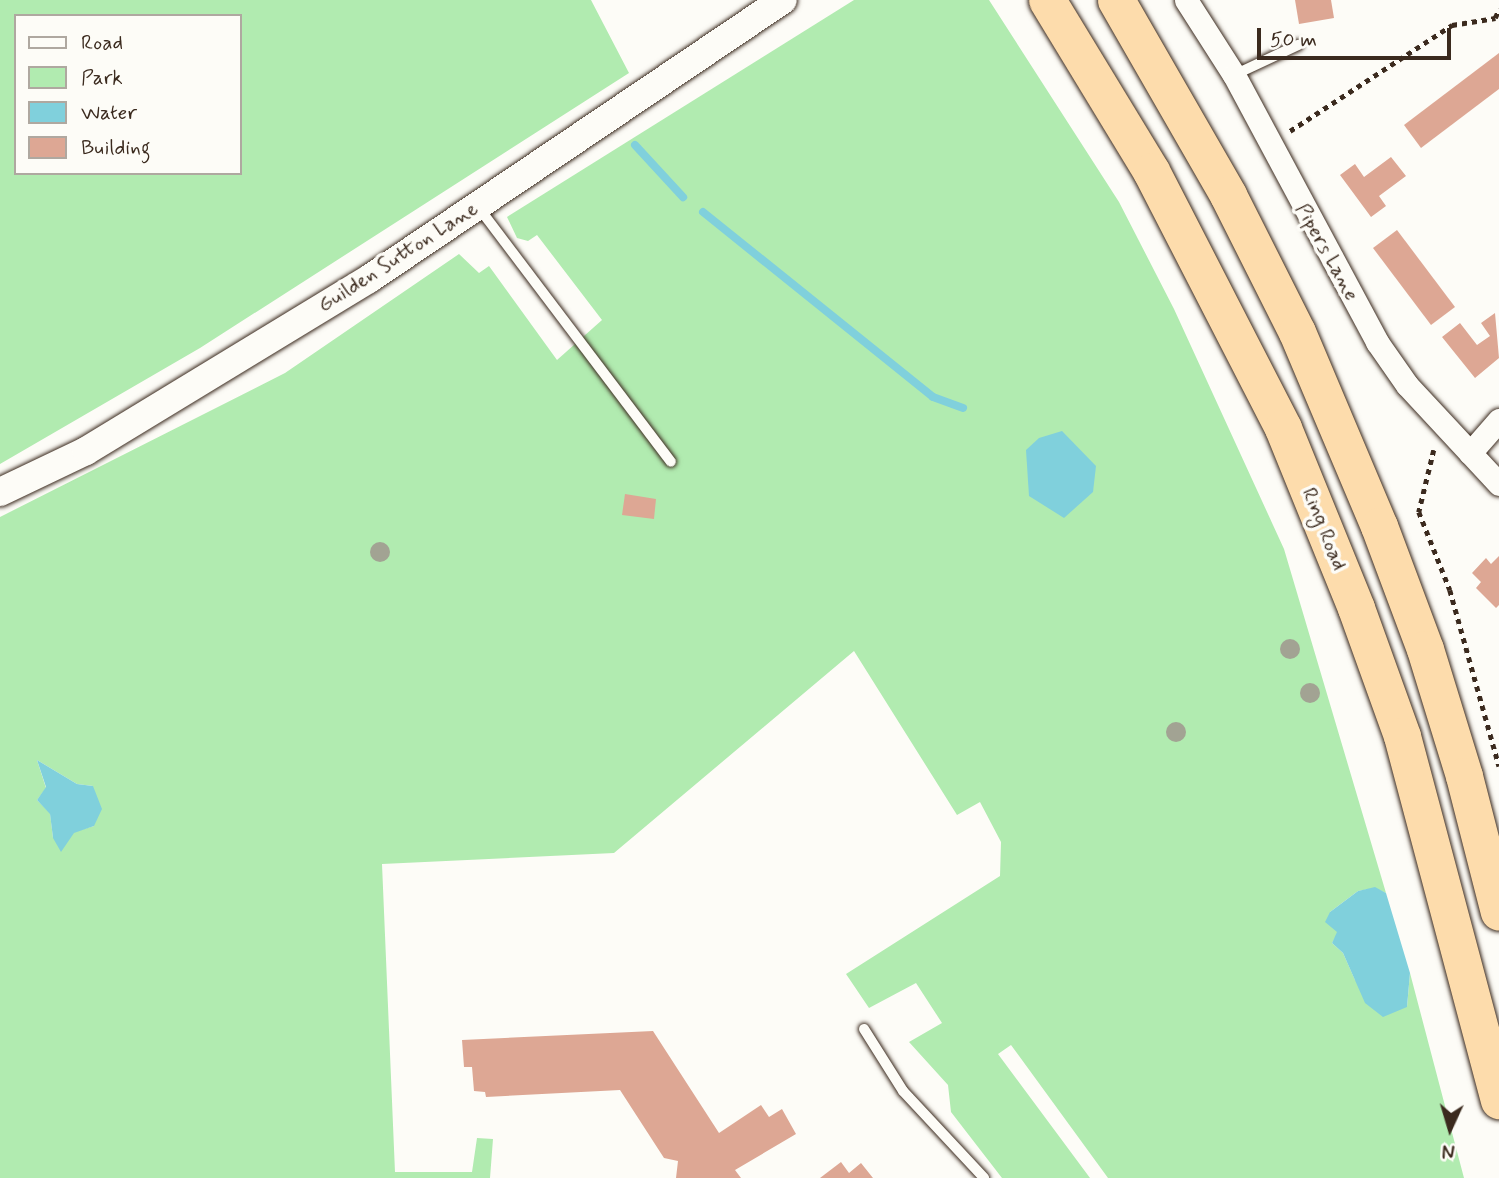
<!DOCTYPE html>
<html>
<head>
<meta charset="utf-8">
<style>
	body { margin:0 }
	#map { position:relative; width:1499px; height:1178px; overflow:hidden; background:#fdfcf7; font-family:Mynerve,sans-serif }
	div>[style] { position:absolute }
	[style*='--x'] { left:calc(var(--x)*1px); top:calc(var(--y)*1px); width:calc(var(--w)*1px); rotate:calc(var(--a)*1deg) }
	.green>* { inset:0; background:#b1ebb0 }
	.water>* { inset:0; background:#80d0dc }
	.stream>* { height:8px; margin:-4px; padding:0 4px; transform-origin:4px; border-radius:4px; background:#80d0dc }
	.building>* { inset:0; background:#dda794 }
	.path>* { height:4.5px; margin-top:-2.25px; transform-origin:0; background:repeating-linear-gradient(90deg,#3b2a1e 0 5px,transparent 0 10px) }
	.roads { filter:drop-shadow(0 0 2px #3b2a1e) drop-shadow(0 0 2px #3b2a1e) }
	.service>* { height:10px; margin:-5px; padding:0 5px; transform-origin:5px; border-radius:5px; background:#fdfcf7 }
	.minor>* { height:23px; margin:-11.5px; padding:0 11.5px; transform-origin:11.5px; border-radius:11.5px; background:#fdfcf7 }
	.tertiary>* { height:28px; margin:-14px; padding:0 14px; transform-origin:14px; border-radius:14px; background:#fdfcf7 }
	.trunk>* { height:37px; margin:-18.5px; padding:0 18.5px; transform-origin:18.5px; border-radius:18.5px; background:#fddcac }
	.trees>* { width:20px; height:20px; margin:-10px; border-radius:50%; background:#a2a393 }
	span { translate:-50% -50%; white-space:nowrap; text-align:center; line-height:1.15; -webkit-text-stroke:7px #fdfcf7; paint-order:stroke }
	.street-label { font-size:21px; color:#3b2a1e }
	.legend { position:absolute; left:14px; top:14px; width:228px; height:161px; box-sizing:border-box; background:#fdfcf7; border:2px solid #afa8a0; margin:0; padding:9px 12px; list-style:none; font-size:21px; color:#3b2a1e }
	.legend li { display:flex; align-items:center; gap:14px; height:35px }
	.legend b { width:35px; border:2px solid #afa8a0 }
	.north { position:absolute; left:1415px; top:1094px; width:70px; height:70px; -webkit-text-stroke:5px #fdfcf7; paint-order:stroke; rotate:184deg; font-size:19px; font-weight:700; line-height:28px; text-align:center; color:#3b2a1e }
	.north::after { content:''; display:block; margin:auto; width:24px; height:32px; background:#3b2a1e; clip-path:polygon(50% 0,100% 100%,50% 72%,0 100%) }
	.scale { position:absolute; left:1257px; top:28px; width:194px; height:32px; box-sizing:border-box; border:4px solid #3b2a1e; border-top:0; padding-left:9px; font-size:21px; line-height:24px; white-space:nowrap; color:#3b2a1e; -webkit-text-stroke:5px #fdfcf7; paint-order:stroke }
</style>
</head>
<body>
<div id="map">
	<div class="green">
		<i style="clip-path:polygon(evenodd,0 0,591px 0,629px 73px,200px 348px,0 464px,0 0,16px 16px,240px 16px,240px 173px,16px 173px,16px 16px)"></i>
		<i style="clip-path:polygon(evenodd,854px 0,989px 0,1119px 202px,1174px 309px,1284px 549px,1386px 893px,1375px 888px,1358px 891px,1330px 912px,1338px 932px,1332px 943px,1343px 953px,1355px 980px,1407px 1007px,1410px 973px,1464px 1178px,1108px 1178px,1011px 1045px,998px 1054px,1090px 1178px,1002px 1178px,951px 1112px,948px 1085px,909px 1042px,942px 1023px,916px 983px,869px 1008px,846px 974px,1000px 876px,1001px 842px,980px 802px,957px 815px,854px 651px,614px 853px,382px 864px,395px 1172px,472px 1172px,477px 1138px,493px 1139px,490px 1178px,0 1178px,0 517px,285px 373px,459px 254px,479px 273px,489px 266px,557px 360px,602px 320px,537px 235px,528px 241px,517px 238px,507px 217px,854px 0,37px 760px,77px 784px,93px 786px,94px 826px,53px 838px,50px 813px,37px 800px,46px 788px,37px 760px)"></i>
	</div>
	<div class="water">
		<i style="clip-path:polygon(1062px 431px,1096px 466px,1093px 492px,1064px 518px,1029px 496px,1026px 450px,1039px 438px)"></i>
		<i style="clip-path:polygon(37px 760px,77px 784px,93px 786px,102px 809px,94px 826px,74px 833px,61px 852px,53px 838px,50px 814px,37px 800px,46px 787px)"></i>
		<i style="clip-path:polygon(1375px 887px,1386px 893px,1410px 973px,1407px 1007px,1383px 1017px,1365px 1003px,1343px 953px,1332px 943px,1337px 932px,1325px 922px,1330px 912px,1358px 891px)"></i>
	</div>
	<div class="stream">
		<i style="--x:635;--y:145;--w:71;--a:47.3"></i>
		<i style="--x:703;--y:212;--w:295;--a:38.8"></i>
		<i style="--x:933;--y:397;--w:32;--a:20"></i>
	</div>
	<div class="building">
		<i style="clip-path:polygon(1295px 0,1331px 0,1334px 18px,1299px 24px)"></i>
		<i style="clip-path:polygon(1499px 53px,1499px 89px,1421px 148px,1404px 125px)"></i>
		<i style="clip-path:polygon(1391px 157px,1406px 176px,1379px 196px,1386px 206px,1371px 217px,1340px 175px,1355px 164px,1364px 177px)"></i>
		<i style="clip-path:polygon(1397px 230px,1455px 307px,1431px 325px,1373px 248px)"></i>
		<i style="clip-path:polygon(1495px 313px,1499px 358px,1475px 378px,1442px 337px,1460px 323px,1477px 345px,1490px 336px,1481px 323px)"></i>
		<i style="clip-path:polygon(625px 494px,656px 499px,654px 519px,622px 515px)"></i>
		<i style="clip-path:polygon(1499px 556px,1499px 605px,1496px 608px,1476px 588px,1481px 582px,1472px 573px,1486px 558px,1491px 564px)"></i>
		<i style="clip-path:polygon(653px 1031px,719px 1133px,761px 1105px,769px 1117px,782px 1109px,796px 1134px,735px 1170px,741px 1178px,676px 1178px,678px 1161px,664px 1158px,620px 1090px,486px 1097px,485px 1092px,474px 1091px,472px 1067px,464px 1067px,462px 1040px)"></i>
		<i style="clip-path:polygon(841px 1162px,849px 1173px,861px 1163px,873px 1178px,820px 1178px)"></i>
	</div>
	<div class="path">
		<i style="--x:1290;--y:131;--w:194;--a:-33.2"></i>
		<i style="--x:1452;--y:25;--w:44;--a:-9.2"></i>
		<i style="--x:1495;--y:18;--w:10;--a:-66"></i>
		<i style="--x:1434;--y:450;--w:64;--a:103.6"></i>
		<i style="--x:1419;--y:512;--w:84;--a:68.3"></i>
		<i style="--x:1450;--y:590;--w:183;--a:74.4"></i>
	</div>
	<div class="roads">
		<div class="service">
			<i style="--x:1234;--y:75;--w:71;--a:-25.1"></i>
			<i style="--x:479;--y:208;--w:318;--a:52.9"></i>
			<i style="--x:864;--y:1029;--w:73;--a:57.8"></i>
			<i style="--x:903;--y:1091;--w:119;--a:47"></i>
		</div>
		<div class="minor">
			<i style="--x:1186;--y:0;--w:89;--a:57.4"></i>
			<i style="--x:1234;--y:75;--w:303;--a:61.8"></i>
			<i style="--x:1377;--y:342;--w:52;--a:55.1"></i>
			<i style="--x:1407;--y:385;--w:135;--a:47.1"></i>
			<i style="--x:1470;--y:453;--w:44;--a:-48.7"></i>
		</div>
		<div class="tertiary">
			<i style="--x:0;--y:492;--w:95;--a:-25.5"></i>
			<i style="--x:86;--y:451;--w:331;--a:-31.3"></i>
			<i style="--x:369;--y:279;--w:499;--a:-34"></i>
		</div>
		<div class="trunk">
			<i style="--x:1047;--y:0;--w:200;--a:58.7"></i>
			<i style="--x:1151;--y:171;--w:289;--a:62.8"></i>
			<i style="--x:1283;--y:428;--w:194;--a:67.9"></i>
			<i style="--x:1356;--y:608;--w:136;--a:70.2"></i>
			<i style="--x:1402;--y:736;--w:377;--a:75.1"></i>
			<i style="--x:1116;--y:0;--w:225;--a:60.1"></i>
			<i style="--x:1228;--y:195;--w:153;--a:63.3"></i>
			<i style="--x:1297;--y:332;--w:211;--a:67.1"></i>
			<i style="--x:1379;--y:526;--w:131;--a:69.5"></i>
			<i style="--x:1425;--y:649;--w:133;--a:72.9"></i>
			<i style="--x:1464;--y:776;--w:140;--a:75.6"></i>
		</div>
	</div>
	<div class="trees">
		<i style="left:380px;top:552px"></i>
		<i style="left:1290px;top:649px"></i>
		<i style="left:1310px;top:693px"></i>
		<i style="left:1176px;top:732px"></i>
	</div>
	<div class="street-label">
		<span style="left:1327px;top:252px;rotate:61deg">Pipers Lane</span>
		<span style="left:398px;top:257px;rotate:-33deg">Guilden Sutton Lane</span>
		<span style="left:1324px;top:529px;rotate:68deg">Ring Road</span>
	</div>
	<ul class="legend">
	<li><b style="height:9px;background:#fdfcf7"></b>Road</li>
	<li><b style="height:19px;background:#b1ebb0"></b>Park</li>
	<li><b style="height:19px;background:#80d0dc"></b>Water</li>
	<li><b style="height:19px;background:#dda794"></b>Building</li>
	</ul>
	<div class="north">N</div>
	<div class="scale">50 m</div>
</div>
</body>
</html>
